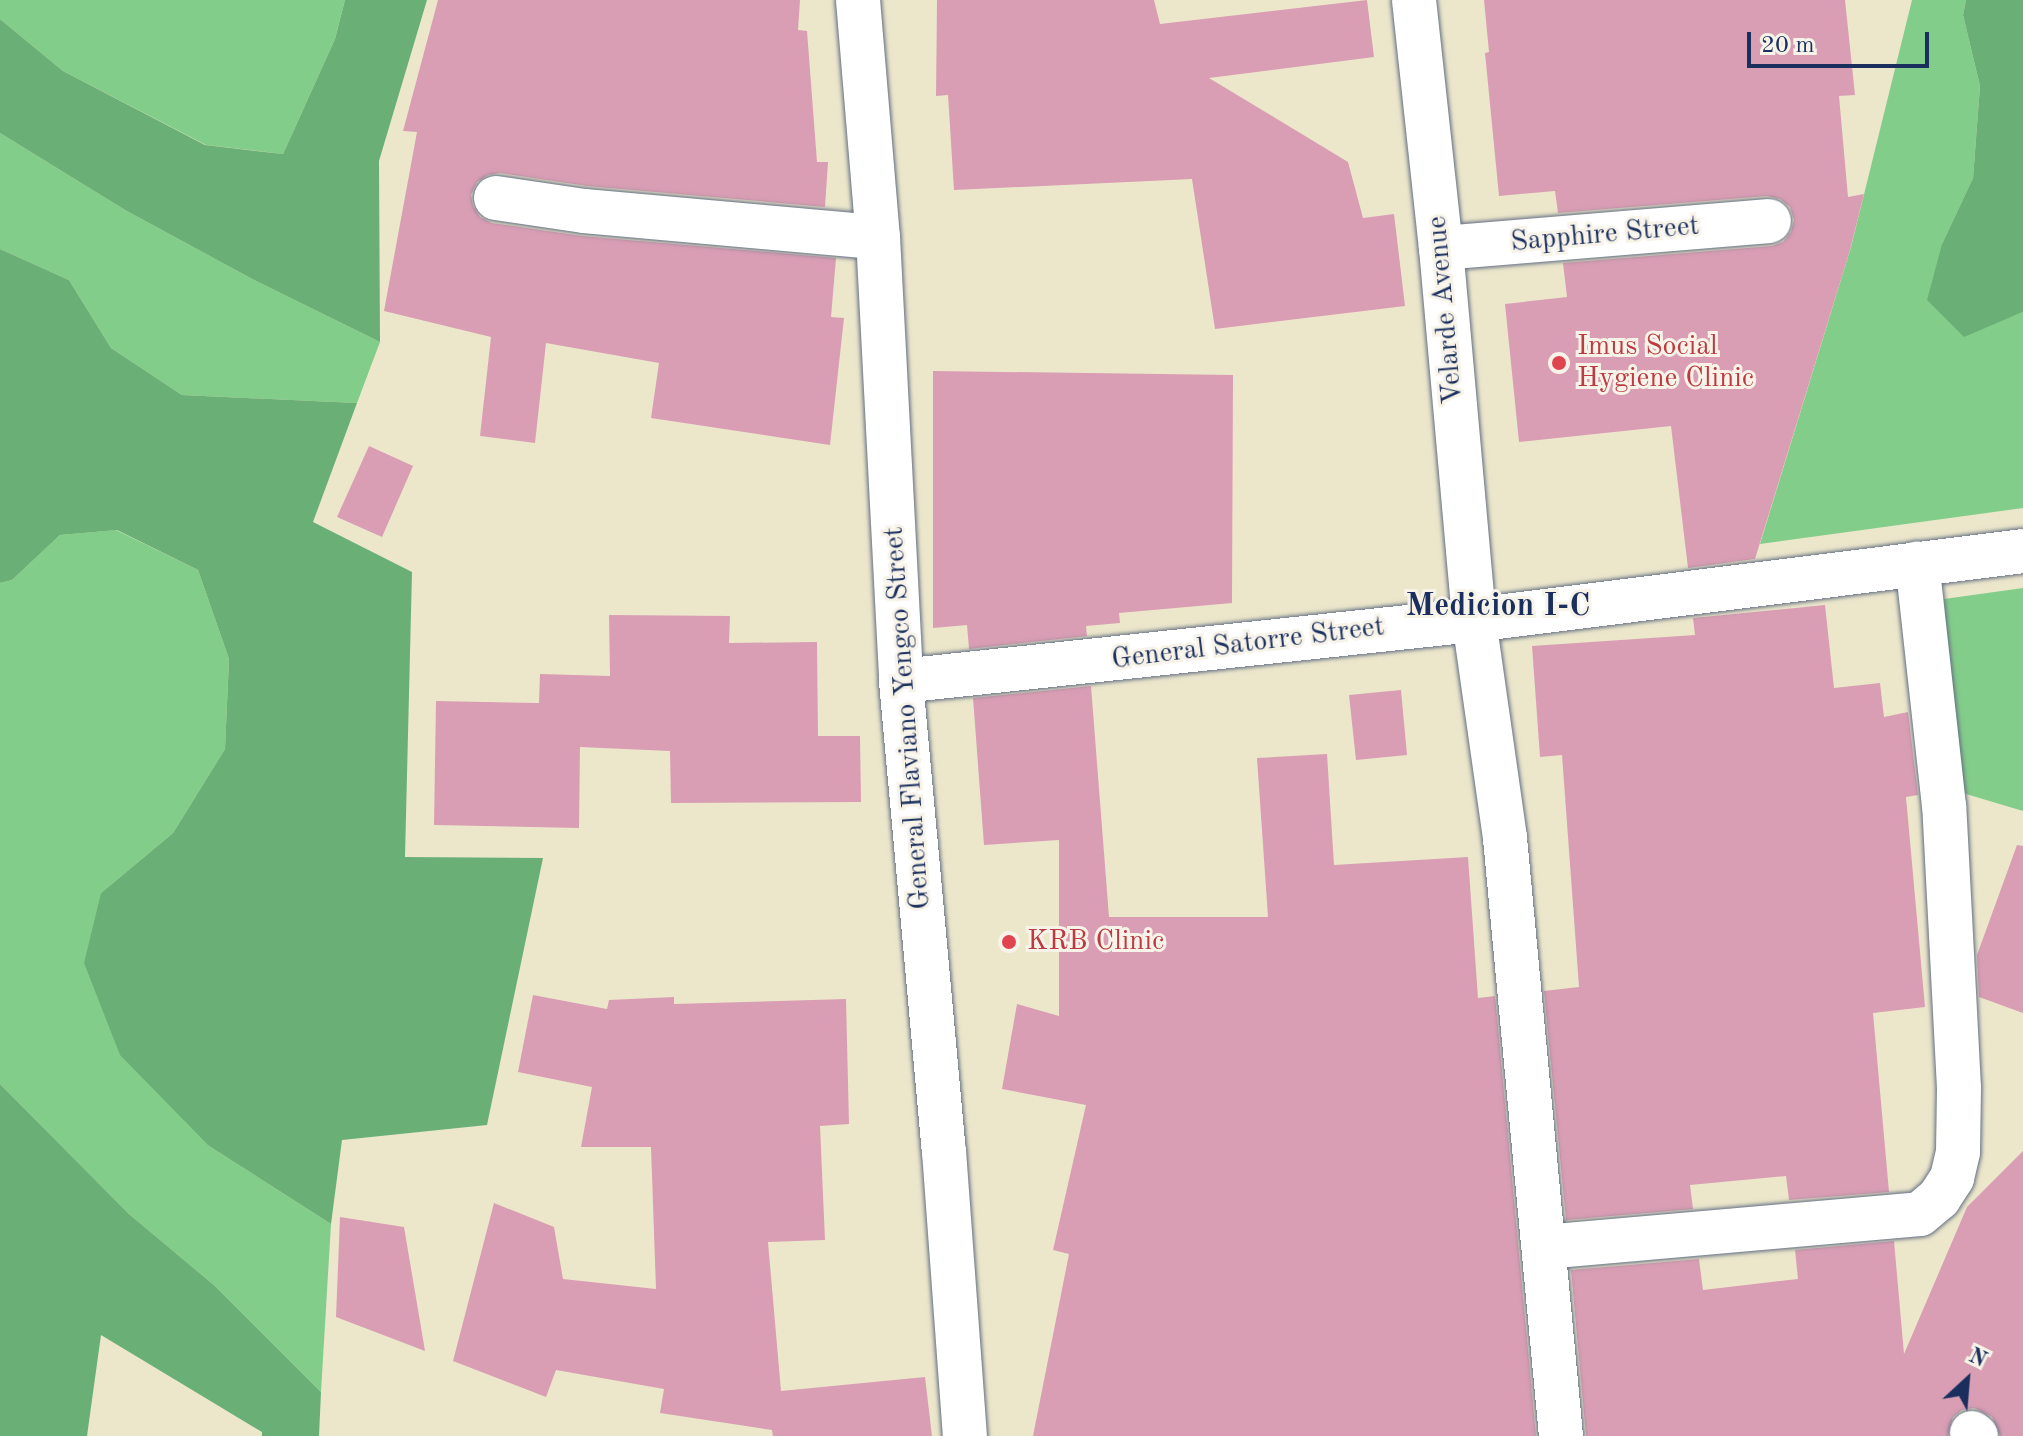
<!DOCTYPE html>
<html>
<head>
<meta charset="utf-8">
<style>
	body { margin:0 }
	#map { position:relative; width:2023px; height:1436px; overflow:hidden; background:#ece7cb; font-family:"Old Standard TT",serif }
	div>[style] { position:absolute }
	[style*='--x'] { left:calc(var(--x)*1px); top:calc(var(--y)*1px); width:calc(var(--w)*1px); rotate:calc(var(--a)*1deg) }
	.green>* { inset:0; background:#83cd8a }
	.forest>* { inset:0; background:#6ab076 }
	.building>* { inset:0; background:#d99eb3 }
	.roads { filter:drop-shadow(0 0 2px #646f84) drop-shadow(0 0 2px #646f84) }
	.minor>* { height:44px; margin:-22px; padding:0 22px; transform-origin:22px; border-radius:22px; background:#fff }
	.major>* { height:44px; margin:-22px; padding:0 22px; transform-origin:22px; border-radius:22px; background:#fff }
	.dots>* { width:22px; height:22px; translate:-50% -50%; box-sizing:border-box; border:4px solid #f7f3e8; border-radius:50% }
	span { translate:-50% -50%; white-space:nowrap; text-align:center; line-height:1.15; -webkit-text-stroke:6px #f7f3e8; paint-order:stroke }
	.street-label { font-size:28px; color:#1b2f5e }
	.health-label { font-size:28px; color:#be3a42 }
	.left { translate:0 -50%; text-align:left }
	.quarter-label { font-size:32px; color:#1b2f5e; font-weight:700 }
	.north { position:absolute; left:1927px; top:1340px; width:80px; height:80px; -webkit-text-stroke:6px #f7f3e8; paint-order:stroke; rotate:26deg; font-size:22px; font-weight:700; line-height:32px; text-align:center; color:#1b2f5e }
	.north::after { content:''; display:block; margin:auto; width:28px; height:36px; background:#1b2f5e; clip-path:polygon(50% 0,100% 100%,50% 72%,0 100%) }
	.scale { position:absolute; left:1747px; top:32px; width:182px; height:36px; box-sizing:border-box; border:4px solid #1b2f5e; border-top:0; padding-left:10px; font-size:24px; line-height:28px; white-space:nowrap; color:#1b2f5e; -webkit-text-stroke:6px #f7f3e8; paint-order:stroke }
</style>
</head>
<body>
<div id="map">
	<div class="green">
		<i style="clip-path:polygon(0 0,345px 0,335px 39px,283px 154px,206px 145px,63px 71px,0 19px)"></i>
		<i style="clip-path:polygon(1912px 0,1966px 0,1963px 15px,1980px 86px,1973px 178px,1942px 244px,1964px 336px,2023px 312px,2023px 508px,1760px 544px,1851px 247px)"></i>
		<i style="clip-path:polygon(0 133px,125px 210px,254px 280px,380px 342px,357px 403px,182px 395px,111px 348px,69px 280px,0 249px)"></i>
		<i style="clip-path:polygon(116px 530px,198px 570px,229px 659px,225px 749px,173px 833px,101px 893px,209px 1146px,331px 1224px,321px 1392px,215px 1286px,129px 1214px,0 1084px,0 583px,12px 580px,60px 535px)"></i>
		<i style="clip-path:polygon(2023px 588px,2023px 811px,1956px 791px,1944px 599px)"></i>
	</div>
	<div class="forest">
		<i style="clip-path:polygon(345px 0,427px 0,379px 161px,380px 342px,254px 280px,125px 210px,0 133px,0 19px,63px 71px,205px 145px,283px 154px,335px 39px)"></i>
		<i style="clip-path:polygon(1966px 0,2023px 0,2023px 312px,1964px 337px,1927px 300px,1942px 244px,1973px 178px,1980px 86px,1963px 15px)"></i>
		<i style="clip-path:polygon(0 249px,69px 280px,111px 348px,182px 395px,357px 403px,313px 522px,412px 572px,405px 857px,543px 858px,487px 1125px,342px 1140px,331px 1224px,209px 1146px,120px 1055px,84px 963px,101px 893px,173px 833px,225px 749px,229px 659px,198px 570px,117px 530px,60px 535px,12px 580px,0 583px)"></i>
		<i style="clip-path:polygon(0 1084px,129px 1214px,215px 1286px,321px 1392px,319px 1436px,262px 1436px,262px 1432px,101px 1335px,87px 1436px,0 1436px)"></i>
	</div>
	<div class="building">
		<i style="clip-path:polygon(438px 0,800px 0,798px 30px,807px 31px,817px 162px,828px 162px,825px 207px,587px 186px,500px 173px,488px 175px,477px 182px,471px 195px,473px 206px,480px 217px,492px 223px,582px 236px,836px 258px,831px 317px,844px 318px,830px 445px,651px 418px,659px 363px,546px 343px,535px 443px,480px 436px,491px 337px,384px 311px,417px 132px,403px 131px)"></i>
		<i style="clip-path:polygon(937px 0,1154px 0,1160px 24px,1367px 0,1374px 57px,1209px 78px,1348px 162px,1363px 218px,1394px 214px,1405px 306px,1215px 329px,1192px 179px,954px 190px,948px 95px,936px 96px)"></i>
		<i style="clip-path:polygon(1484px 0,1845px 0,1855px 95px,1839px 96px,1848px 197px,1864px 194px,1850px 250px,1755px 559px,1688px 568px,1671px 426px,1519px 442px,1505px 304px,1567px 297px,1563px 263px,1772px 246px,1783px 242px,1791px 232px,1794px 220px,1790px 207px,1780px 199px,1767px 196px,1558px 213px,1555px 191px,1499px 196px,1485px 53px,1489px 52px)"></i>
		<i style="clip-path:polygon(933px 371px,1233px 375px,1232px 603px,1119px 613px,1120px 623px,1086px 626px,1087px 636px,969px 649px,967px 625px,933px 628px)"></i>
		<i style="clip-path:polygon(369px 446px,413px 466px,382px 537px,337px 517px)"></i>
		<i style="clip-path:polygon(1825px 605px,1834px 688px,1880px 683px,1884px 717px,1908px 712px,1918px 795px,1906px 797px,1925px 1007px,1873px 1013px,1889px 1192px,1789px 1200px,1786px 1176px,1690px 1185px,1693px 1209px,1566px 1220px,1544px 991px,1579px 987px,1562px 755px,1540px 757px,1532px 646px,1695px 635px,1693px 618px)"></i>
		<i style="clip-path:polygon(609px 615px,730px 616px,729px 643px,817px 642px,818px 736px,860px 736px,861px 802px,671px 803px,670px 751px,580px 747px,579px 828px,434px 825px,436px 701px,539px 703px,540px 674px,610px 676px)"></i>
		<i style="clip-path:polygon(1091px 686px,1109px 917px,1268px 917px,1257px 758px,1327px 754px,1334px 865px,1468px 857px,1478px 998px,1495px 996px,1536px 1436px,1033px 1436px,1069px 1254px,1053px 1250px,1086px 1105px,1002px 1089px,1017px 1004px,1059px 1016px,1059px 840px,984px 845px,973px 698px)"></i>
		<i style="clip-path:polygon(1401px 690px,1407px 755px,1356px 760px,1349px 695px)"></i>
		<i style="clip-path:polygon(2017px 845px,2023px 846px,2023px 1013px,1979px 997px,1977px 955px)"></i>
		<i style="clip-path:polygon(533px 995px,607px 1009px,609px 1000px,674px 997px,674px 1004px,846px 999px,849px 1124px,820px 1126px,825px 1240px,768px 1242px,781px 1391px,925px 1377px,932px 1436px,773px 1436px,772px 1430px,660px 1413px,664px 1389px,556px 1370px,546px 1397px,453px 1361px,494px 1203px,554px 1227px,563px 1279px,656px 1289px,651px 1147px,581px 1147px,592px 1087px,518px 1072px)"></i>
		<i style="clip-path:polygon(2023px 1151px,2023px 1436px,2000px 1436px,1992px 1417px,1974px 1408px,1962px 1410px,1953px 1417px,1948px 1436px,1586px 1436px,1571px 1270px,1699px 1259px,1703px 1290px,1798px 1279px,1795px 1250px,1894px 1241px,1904px 1354px,1967px 1207px)"></i>
		<i style="clip-path:polygon(340px 1217px,404px 1227px,425px 1351px,336px 1317px)"></i>
	</div>
	<div class="roads">
		<div class="minor">
			<i style="--x:1414;--y:0;--w:249;--a:83.8"></i>
			<i style="--x:1441;--y:248;--w:373;--a:84.9"></i>
			<i style="--x:1474;--y:620;--w:220;--a:81.9"></i>
			<i style="--x:1505;--y:838;--w:601;--a:84.65"></i>
			<i style="--x:496;--y:198;--w:89;--a:8.4"></i>
			<i style="--x:584;--y:211;--w:295;--a:5.1"></i>
			<i style="--x:1441;--y:248;--w:329;--a:-4.7"></i>
			<i style="--x:901;--y:681;--w:576;--a:-6.08"></i>
			<i style="--x:1474;--y:620;--w:553;--a:-7.16"></i>
			<i style="--x:1544;--y:1247;--w:377;--a:-5"></i>
			<i style="--x:1920;--y:1214;--w:25;--a:-40"></i>
			<i style="--x:1939;--y:1198;--w:24;--a:-57"></i>
			<i style="--x:1952;--y:1178;--w:27;--a:-77"></i>
			<i style="--x:1958;--y:1152;--w:64;--a:-89.1"></i>
			<i style="--x:1959;--y:1088;--w:282;--a:-93"></i>
			<i style="--x:1944;--y:806;--w:244;--a:-96.3"></i>
			<i style="--x:1972;--y:1433;--w:5;--a:37"></i>
		</div>
		<div class="major">
			<i style="--x:858;--y:0;--w:238;--a:85.2"></i>
			<i style="--x:878;--y:237;--w:445;--a:87"></i>
			<i style="--x:901;--y:681;--w:472;--a:84.8"></i>
			<i style="--x:944;--y:1151;--w:286;--a:85.8"></i>
		</div>
	</div>
	<div class="dots">
		<i style="left:1559px;top:363px;background:#e0444e"></i>
		<i style="left:1009px;top:942px;background:#e0444e"></i>
	</div>
	<div class="street-label">
		<span style="left:1605px;top:235px;rotate:-5deg">Sapphire Street</span>
		<span style="left:1446px;top:310px;rotate:-95deg">Velarde Avenue</span>
		<span style="left:1248px;top:644px;rotate:-7deg">General Satorre Street</span>
		<span style="left:908px;top:718px;rotate:-94deg">General Flaviano Yengco Street</span>
	</div>
	<div class="health-label">
		<span class="left" style="left:1577px;top:363px">Imus Social<br>Hygiene Clinic</span>
		<span class="left" style="left:1027px;top:942px">KRB Clinic</span>
	</div>
	<div class="quarter-label">
		<span style="left:1498px;top:607px">Medicion I-C</span>
	</div>
	<div class="north">N</div>
	<div class="scale">20 m</div>
</div>
</body>
</html>
